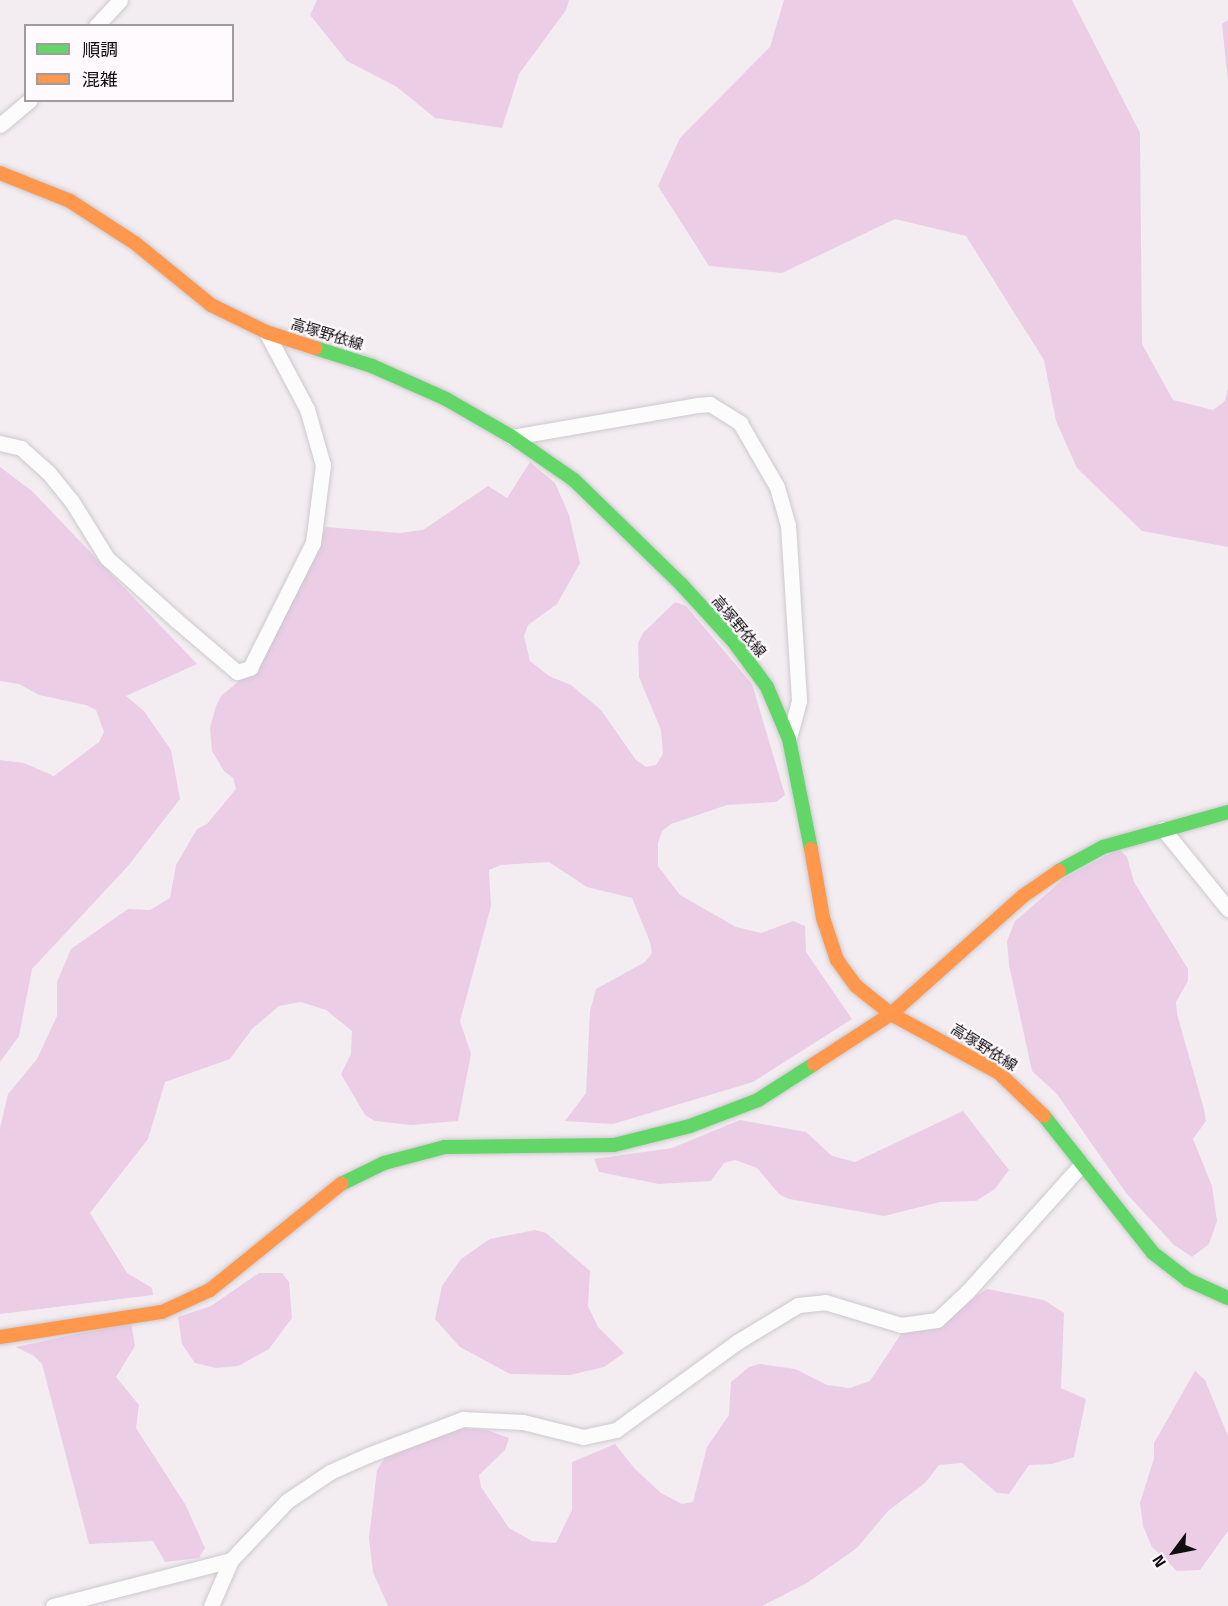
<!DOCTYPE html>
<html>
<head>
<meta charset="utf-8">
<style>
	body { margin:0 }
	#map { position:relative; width:1228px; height:1606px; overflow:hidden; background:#f3edf2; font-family:"Titillium Web","Noto Sans JP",sans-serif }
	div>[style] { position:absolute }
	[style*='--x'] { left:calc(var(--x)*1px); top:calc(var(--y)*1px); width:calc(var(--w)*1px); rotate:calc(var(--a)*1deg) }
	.green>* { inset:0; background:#ebcde6 }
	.roads { filter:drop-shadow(0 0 2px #cdc9cd) drop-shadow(0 0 2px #cdc9cd) }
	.street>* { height:15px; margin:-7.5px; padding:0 7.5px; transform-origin:7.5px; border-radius:7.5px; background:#fdfcfd }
	.fast>* { height:14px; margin:-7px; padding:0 7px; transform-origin:7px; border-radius:7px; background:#63d668 }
	.slow>* { height:14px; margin:-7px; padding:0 7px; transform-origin:7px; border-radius:7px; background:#ff974d }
	span { translate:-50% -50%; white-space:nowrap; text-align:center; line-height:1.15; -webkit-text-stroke:4.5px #fefafd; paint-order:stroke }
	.street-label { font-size:15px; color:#100c0f }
	.legend { position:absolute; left:24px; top:24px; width:210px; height:78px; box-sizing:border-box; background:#fefafd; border:2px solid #9f9b9e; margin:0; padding:8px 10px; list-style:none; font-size:18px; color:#100c0f }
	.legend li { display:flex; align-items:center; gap:12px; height:30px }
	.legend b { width:30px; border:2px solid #9f9b9e }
	.north { position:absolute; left:1144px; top:1522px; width:60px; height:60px; -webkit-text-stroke:4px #fefafd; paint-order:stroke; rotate:238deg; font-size:16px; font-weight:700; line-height:24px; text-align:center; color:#100c0f }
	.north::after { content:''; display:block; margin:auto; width:21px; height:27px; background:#100c0f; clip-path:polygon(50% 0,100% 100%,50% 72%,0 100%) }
</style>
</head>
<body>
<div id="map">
	<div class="green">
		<i style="clip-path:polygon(317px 0,569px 0,566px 10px,519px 74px,502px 128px,435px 118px,397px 87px,347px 61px,310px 15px)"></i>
		<i style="clip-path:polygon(784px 0,1072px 0,1140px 133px,1142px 344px,1173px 400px,1213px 410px,1225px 401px,1228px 388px,1228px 547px,1142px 531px,1077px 468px,1056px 421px,1044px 360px,966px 236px,895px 219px,782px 273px,709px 266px,658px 186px,680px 138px,770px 47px)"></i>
		<i style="clip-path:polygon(1228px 20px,1228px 81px,1222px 24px)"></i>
		<i style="clip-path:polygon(530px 462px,555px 483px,569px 515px,580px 563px,557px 604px,528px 625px,524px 636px,530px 661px,549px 676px,571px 685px,601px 710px,636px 760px,646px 767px,656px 765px,663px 754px,661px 730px,639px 677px,638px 643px,643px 633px,675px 602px,686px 606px,752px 684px,785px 795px,776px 802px,727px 805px,671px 824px,662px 831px,658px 843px,658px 866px,680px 895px,736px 927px,761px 933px,793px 921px,805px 926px,806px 952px,852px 1019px,753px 1082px,613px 1124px,565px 1121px,586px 1093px,590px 1011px,596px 989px,645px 962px,652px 953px,650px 942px,632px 898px,587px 887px,549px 862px,501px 865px,489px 870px,491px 906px,460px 1021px,471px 1054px,458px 1121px,411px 1125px,375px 1121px,365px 1115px,341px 1074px,351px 1054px,352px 1031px,326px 1010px,301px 1002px,279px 1006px,252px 1029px,230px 1059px,165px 1082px,148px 1139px,90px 1213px,127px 1273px,152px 1288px,153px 1295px,0 1314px,0 1128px,8px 1094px,37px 1059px,57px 1016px,57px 982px,71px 949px,128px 909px,150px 910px,170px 898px,176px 865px,197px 829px,207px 824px,236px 789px,233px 778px,224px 771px,212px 751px,210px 728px,216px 706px,221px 696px,246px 675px,280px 627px,326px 527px,399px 533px,423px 530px,488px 486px,507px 498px)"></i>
		<i style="clip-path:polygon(0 467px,32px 491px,197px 664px,126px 696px,144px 711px,171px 750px,180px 799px,128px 866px,32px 969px,19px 1036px,0 1062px,0 760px,24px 763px,54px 776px,99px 742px,104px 732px,96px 710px,86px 705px,39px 695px,19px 684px,0 681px)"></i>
		<i style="clip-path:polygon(1119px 849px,1127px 857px,1134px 882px,1188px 969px,1188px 981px,1176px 1002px,1177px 1014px,1204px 1109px,1206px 1121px,1193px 1139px,1212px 1186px,1217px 1221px,1209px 1244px,1192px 1257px,1174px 1245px,1126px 1193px,1057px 1094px,1032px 1071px,1009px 965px,1007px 941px,1015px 921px,1066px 877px)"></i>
		<i style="clip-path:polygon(963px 1111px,1009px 1170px,995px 1189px,976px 1201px,940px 1202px,884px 1216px,789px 1199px,779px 1194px,757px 1168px,735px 1160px,724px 1163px,711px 1181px,659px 1184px,599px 1172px,594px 1159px,672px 1148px,740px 1120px,806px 1132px,832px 1156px,855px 1162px)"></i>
		<i style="clip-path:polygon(535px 1230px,546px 1233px,590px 1271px,588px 1306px,598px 1327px,624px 1353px,604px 1367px,570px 1375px,510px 1374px,460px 1347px,435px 1319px,442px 1286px,461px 1259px,490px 1239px)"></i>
		<i style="clip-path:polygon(259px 1273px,282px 1273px,289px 1282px,292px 1318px,269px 1349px,238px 1366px,216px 1368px,195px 1363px,182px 1344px,178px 1317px,211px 1306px)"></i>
		<i style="clip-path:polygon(987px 1289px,1044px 1300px,1064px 1313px,1061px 1388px,1086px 1399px,1074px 1457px,1052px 1464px,1029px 1465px,1009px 1494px,997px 1493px,962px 1463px,939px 1465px,925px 1483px,888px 1511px,857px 1548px,807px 1583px,762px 1606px,388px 1606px,373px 1572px,369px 1538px,377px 1470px,395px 1442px,438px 1427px,487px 1430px,509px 1438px,505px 1450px,479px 1475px,481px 1487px,509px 1528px,532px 1541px,556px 1543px,572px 1510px,572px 1462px,615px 1444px,635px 1469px,661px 1493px,682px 1504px,693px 1502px,707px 1447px,729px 1415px,731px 1382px,749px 1367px,760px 1364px,795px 1369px,827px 1385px,850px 1388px,870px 1381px,901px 1334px,929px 1326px)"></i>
		<i style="clip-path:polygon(131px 1322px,135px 1346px,116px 1377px,139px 1405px,136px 1428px,185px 1504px,205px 1548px,199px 1558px,165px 1562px,153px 1541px,89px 1544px,42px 1364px,34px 1356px,16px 1347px)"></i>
		<i style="clip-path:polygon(1195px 1371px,1205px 1380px,1228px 1436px,1228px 1531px,1200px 1570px,1177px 1571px,1152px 1547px,1143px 1526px,1140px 1503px,1154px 1458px,1154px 1443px)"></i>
	</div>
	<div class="roads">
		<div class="street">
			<i style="--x:96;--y:26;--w:35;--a:-47"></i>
			<i style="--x:0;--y:125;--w:39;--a:-40"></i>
			<i style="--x:512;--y:437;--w:189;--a:-9.8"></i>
			<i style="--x:698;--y:405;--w:12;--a:-5"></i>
			<i style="--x:710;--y:404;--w:36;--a:32"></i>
			<i style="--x:740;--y:423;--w:74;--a:60"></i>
			<i style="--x:777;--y:487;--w:40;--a:74"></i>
			<i style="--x:788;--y:525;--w:176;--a:86.4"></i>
			<i style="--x:799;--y:701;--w:39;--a:105"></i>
			<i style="--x:0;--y:443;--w:22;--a:13"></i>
			<i style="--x:21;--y:448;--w:36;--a:42"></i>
			<i style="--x:48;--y:472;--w:36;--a:51"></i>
			<i style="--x:71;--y:500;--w:68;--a:58.2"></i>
			<i style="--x:107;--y:558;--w:93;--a:41.9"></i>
			<i style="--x:176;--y:620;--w:80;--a:40.4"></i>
			<i style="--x:237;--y:672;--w:14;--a:-17"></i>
			<i style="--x:250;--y:668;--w:140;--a:-63.3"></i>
			<i style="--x:313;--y:543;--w:79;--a:-82.7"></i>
			<i style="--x:323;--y:465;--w:58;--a:-105.9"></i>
			<i style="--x:307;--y:409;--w:87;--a:-118"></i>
			<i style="--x:1163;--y:829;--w:103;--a:50.9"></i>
			<i style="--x:53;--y:1606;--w:184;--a:-14.5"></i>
			<i style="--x:211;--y:1606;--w:50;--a:-66.5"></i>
			<i style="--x:231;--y:1560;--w:81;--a:-46.5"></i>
			<i style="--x:287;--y:1501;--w:52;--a:-34"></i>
			<i style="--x:330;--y:1472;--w:42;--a:-24.1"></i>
			<i style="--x:368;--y:1455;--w:102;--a:-20.8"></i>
			<i style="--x:463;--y:1419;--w:60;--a:2.9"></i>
			<i style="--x:523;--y:1422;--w:62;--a:14"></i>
			<i style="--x:583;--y:1437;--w:34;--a:-12"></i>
			<i style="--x:616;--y:1430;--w:150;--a:-36"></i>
			<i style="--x:737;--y:1342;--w:71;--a:-31.2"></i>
			<i style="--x:798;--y:1305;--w:27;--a:-6"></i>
			<i style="--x:825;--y:1302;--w:79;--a:16.8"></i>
			<i style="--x:901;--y:1325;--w:36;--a:-8"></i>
			<i style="--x:937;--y:1320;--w:41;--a:-43"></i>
			<i style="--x:967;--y:1292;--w:172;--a:-48.1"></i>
		</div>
		<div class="fast">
			<i style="--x:315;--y:348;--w:60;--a:17.5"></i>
			<i style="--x:372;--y:366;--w:81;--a:24"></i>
			<i style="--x:446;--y:399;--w:76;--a:29.9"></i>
			<i style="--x:512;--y:437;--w:75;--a:34.7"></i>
			<i style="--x:574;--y:480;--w:149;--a:44.2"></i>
			<i style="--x:681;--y:584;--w:79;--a:47.6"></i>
			<i style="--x:734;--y:642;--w:56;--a:53.7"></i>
			<i style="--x:767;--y:687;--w:56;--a:67.1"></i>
			<i style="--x:789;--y:739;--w:112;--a:78.7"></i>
			<i style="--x:1059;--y:871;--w:50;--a:-28.6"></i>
			<i style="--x:1103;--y:847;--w:130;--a:-15.6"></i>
			<i style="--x:1044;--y:1116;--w:175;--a:51.5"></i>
			<i style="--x:1153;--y:1253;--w:44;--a:37.6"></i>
			<i style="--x:1188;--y:1280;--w:44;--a:24.2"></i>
			<i style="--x:341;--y:1184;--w:48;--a:-26"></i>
			<i style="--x:384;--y:1163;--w:63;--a:-14.7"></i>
			<i style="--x:445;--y:1147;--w:169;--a:-0.7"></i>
			<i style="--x:614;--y:1145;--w:78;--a:-14"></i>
			<i style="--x:690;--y:1126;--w:73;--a:-20.9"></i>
			<i style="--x:758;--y:1100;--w:67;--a:-32.7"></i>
		</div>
		<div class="slow">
			<i style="--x:0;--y:173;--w:75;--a:21.8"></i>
			<i style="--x:70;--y:201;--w:77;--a:32.9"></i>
			<i style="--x:135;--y:243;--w:98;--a:39.2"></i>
			<i style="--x:211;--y:305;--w:61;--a:26.1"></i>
			<i style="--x:266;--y:332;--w:52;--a:18.1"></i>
			<i style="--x:811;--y:849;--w:70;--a:80.1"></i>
			<i style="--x:823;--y:918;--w:44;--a:71.6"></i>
			<i style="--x:837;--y:960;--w:32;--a:54"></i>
			<i style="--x:856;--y:986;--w:45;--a:38.7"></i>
			<i style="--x:891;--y:1014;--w:123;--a:28.6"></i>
			<i style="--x:999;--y:1073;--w:62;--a:43.7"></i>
			<i style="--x:814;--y:1064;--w:92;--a:-33"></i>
			<i style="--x:891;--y:1014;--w:177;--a:-41.8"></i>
			<i style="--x:1023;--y:896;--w:44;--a:-34.8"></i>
			<i style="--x:0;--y:1337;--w:164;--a:-8.8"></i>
			<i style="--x:162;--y:1312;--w:53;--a:-24.6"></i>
			<i style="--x:210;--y:1290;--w:169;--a:-39"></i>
		</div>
	</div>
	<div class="street-label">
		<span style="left:327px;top:334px;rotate:17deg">高塚野依線</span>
		<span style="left:739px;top:626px;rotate:50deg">高塚野依線</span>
		<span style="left:984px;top:1047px;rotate:32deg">高塚野依線</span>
	</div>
	<ul class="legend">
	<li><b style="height:8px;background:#63d668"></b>順調</li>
	<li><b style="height:8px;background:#ff974d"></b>混雑</li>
	</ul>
	<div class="north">N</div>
</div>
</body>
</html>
